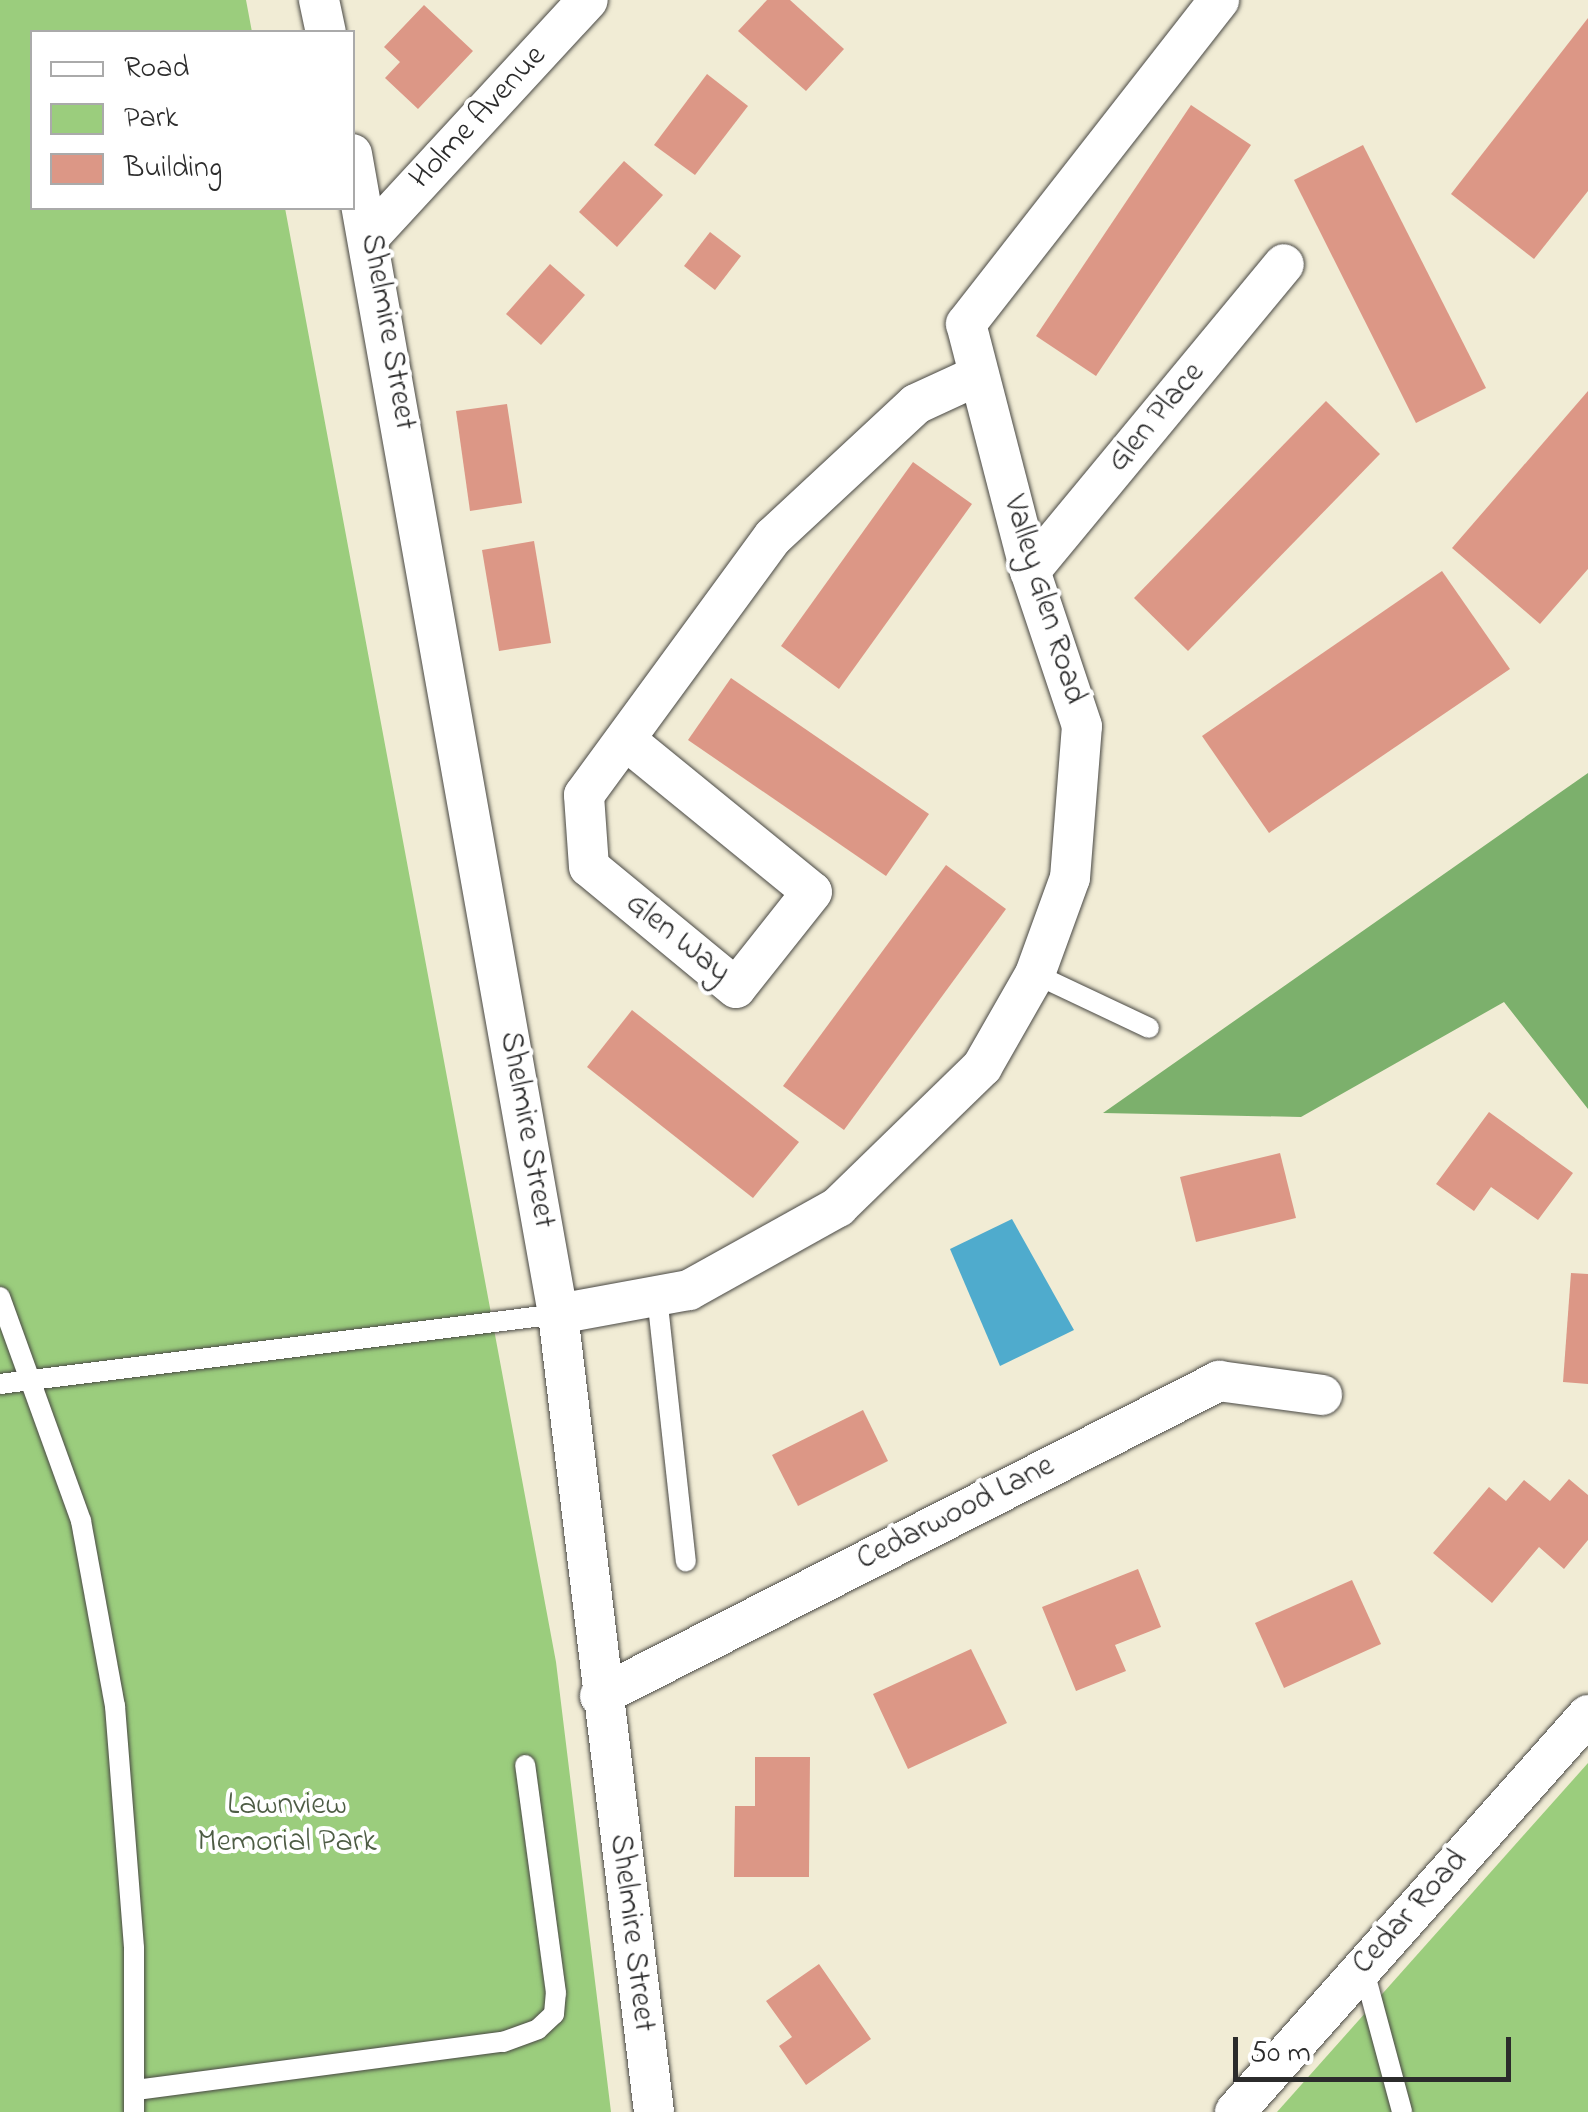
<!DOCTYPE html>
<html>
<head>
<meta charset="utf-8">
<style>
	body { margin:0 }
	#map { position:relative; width:1588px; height:2112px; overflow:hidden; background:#f1ecd5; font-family:"Indie Flower",sans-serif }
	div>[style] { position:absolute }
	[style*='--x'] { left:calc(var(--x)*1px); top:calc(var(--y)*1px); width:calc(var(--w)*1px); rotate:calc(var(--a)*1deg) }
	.green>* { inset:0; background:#9bcd7d }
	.forest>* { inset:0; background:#7cb06c }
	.water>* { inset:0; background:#4fabcd }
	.building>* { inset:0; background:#dc9786 }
	.roads { filter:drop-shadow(0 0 2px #494844) drop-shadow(0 0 2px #494844) }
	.lane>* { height:20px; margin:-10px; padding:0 10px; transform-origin:10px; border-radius:10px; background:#fff }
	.street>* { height:40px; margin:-20px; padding:0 20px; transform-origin:20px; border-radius:20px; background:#fff }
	span { translate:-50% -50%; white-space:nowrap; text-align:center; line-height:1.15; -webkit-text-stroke:8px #fff; paint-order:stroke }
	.street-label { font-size:32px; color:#2b2b2b }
	.park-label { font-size:32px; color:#4d5c44 }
	.legend { position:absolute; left:30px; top:30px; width:325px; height:180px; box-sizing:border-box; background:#fff; border:2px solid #aaa; margin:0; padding:12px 18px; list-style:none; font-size:30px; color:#2b2b2b }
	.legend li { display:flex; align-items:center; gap:20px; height:50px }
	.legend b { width:50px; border:2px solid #aaa }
	.scale { position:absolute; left:1233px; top:2037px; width:278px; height:45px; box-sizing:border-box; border:5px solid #2b2b2b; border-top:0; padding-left:12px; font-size:30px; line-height:35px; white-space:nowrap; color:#2b2b2b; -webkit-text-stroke:8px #fff; paint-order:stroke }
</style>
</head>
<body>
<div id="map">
	<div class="green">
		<i style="clip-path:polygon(0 0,246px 0,252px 32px,32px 32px,32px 208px,285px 208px,556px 1662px,611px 2112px,0 2112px)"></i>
		<i style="clip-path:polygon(1588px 1763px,1588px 2112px,1277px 2112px)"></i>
	</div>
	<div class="forest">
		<i style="clip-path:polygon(1588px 773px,1588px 1109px,1504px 1002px,1301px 1117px,1103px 1113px)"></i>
	</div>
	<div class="water">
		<i style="clip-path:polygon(1012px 1219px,1074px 1330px,1000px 1366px,950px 1249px)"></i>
	</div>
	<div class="building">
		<i style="clip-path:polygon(767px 0,790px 0,844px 49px,806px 91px,738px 31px)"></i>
		<i style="clip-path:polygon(424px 5px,473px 51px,418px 109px,385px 78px,400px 62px,384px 47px)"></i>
		<i style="clip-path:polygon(1588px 18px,1588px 191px,1534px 259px,1451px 194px)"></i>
		<i style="clip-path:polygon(707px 74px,748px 106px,695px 175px,654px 145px)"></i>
		<i style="clip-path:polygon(1191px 105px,1251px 145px,1096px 376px,1036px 336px)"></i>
		<i style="clip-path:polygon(1363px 145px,1486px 388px,1416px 423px,1294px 180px)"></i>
		<i style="clip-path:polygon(624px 161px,663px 195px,617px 247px,579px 212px)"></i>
		<i style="clip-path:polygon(710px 232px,741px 256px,715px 290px,684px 266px)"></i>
		<i style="clip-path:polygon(550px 264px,585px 295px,541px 345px,506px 314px)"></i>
		<i style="clip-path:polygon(1588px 391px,1588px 569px,1540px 624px,1452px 548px)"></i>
		<i style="clip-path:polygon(1326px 401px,1380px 454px,1188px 651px,1134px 598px)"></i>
		<i style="clip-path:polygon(507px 404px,522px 503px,470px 511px,456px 411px)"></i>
		<i style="clip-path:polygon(913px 462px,972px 504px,839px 689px,781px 646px)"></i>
		<i style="clip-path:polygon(534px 541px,551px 643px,499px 651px,482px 550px)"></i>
		<i style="clip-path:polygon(1442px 571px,1510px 669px,1269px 833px,1202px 736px)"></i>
		<i style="clip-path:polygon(731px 678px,929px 814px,886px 876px,688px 740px)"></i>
		<i style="clip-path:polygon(946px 865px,1006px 909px,844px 1130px,783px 1086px)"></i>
		<i style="clip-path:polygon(632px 1010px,799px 1142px,753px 1198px,587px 1067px)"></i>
		<i style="clip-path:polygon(1489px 1112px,1573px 1173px,1538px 1220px,1491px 1187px,1474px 1211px,1436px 1184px)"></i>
		<i style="clip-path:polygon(1280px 1153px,1296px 1218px,1196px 1242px,1180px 1177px)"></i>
		<i style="clip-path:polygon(1571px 1273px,1588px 1274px,1588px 1384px,1563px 1382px)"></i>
		<i style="clip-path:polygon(863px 1410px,888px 1461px,798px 1506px,772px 1455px)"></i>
		<i style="clip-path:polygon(1569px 1479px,1588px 1495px,1588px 1540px,1564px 1569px,1539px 1547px,1492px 1603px,1433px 1553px,1489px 1487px,1506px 1501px,1524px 1480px,1550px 1501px)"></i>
		<i style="clip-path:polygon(1138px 1569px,1161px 1627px,1115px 1645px,1126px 1671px,1076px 1691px,1042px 1607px)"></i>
		<i style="clip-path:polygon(1352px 1580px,1381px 1644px,1284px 1688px,1255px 1623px)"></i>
		<i style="clip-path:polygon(971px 1649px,1007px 1723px,908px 1769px,873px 1694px)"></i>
		<i style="clip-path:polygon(755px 1757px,810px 1757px,809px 1877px,734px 1877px,735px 1806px,755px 1806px)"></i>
		<i style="clip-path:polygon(819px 1964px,871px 2039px,806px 2085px,779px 2046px,792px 2037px,766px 2001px)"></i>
	</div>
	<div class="roads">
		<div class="lane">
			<i style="--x:1035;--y:974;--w:126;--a:25.3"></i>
			<i style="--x:657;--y:1296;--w:267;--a:83.8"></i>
			<i style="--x:0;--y:1297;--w:238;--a:70.1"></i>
			<i style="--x:81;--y:1521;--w:188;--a:79.6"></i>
			<i style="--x:115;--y:1706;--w:243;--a:85.5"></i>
			<i style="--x:134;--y:1948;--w:164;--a:90"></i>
			<i style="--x:0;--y:1384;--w:562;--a:-7.15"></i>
			<i style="--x:1363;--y:1967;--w:150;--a:74.9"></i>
			<i style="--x:136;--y:2090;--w:370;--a:-7.5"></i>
			<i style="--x:503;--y:2042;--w:37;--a:-20"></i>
			<i style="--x:538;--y:2029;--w:22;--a:-43"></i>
			<i style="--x:554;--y:2014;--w:21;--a:-85"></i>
			<i style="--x:556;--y:1993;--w:230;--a:-97.7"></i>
		</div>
		<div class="street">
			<i style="--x:319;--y:0;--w:33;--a:78"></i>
			<i style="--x:352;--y:154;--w:1178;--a:79.93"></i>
			<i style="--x:558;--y:1314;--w:804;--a:83.14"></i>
			<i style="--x:370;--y:236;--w:321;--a:-47.3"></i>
			<i style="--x:1030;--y:571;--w:398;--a:-50.4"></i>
			<i style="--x:628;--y:742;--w:237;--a:39.2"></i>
			<i style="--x:812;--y:892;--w:122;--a:128.4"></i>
			<i style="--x:736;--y:988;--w:190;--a:-140.5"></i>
			<i style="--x:589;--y:867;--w:72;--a:-94"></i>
			<i style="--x:584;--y:795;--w:320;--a:-53.8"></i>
			<i style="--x:773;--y:537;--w:195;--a:-42.9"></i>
			<i style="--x:916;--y:404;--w:69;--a:-24.7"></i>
			<i style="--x:558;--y:1314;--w:133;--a:-10.4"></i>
			<i style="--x:689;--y:1290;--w:171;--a:-29.1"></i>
			<i style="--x:838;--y:1207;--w:201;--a:-44.2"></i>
			<i style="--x:982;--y:1067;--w:107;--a:-60.3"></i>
			<i style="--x:1035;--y:974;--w:102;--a:-70"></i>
			<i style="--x:1070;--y:878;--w:152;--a:-85.5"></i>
			<i style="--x:1082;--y:726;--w:163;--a:-108.5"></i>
			<i style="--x:1030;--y:571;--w:255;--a:-104.5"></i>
			<i style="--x:966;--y:324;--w:411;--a:-52"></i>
			<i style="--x:600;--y:1696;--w:695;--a:-26.97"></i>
			<i style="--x:1219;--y:1381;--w:104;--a:7.7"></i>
			<i style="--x:1235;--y:2112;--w:531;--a:-48.36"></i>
		</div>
	</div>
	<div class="street-label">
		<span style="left:479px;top:118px;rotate:-47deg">Holme Avenue</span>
		<span style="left:387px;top:332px;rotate:80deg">Shelmire Street</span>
		<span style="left:1157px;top:418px;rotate:-50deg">Glen Place</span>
		<span style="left:1043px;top:600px;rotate:73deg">Valley Glen Road</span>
		<span style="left:677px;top:939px;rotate:39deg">Glen Way</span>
		<span style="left:526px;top:1130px;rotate:80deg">Shelmire Street</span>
		<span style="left:956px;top:1514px;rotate:-27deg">Cedarwood Lane</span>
		<span style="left:1411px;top:1913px;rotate:-48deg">Cedar Road</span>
		<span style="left:631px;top:1933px;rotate:83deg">Shelmire Street</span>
	</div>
	<div class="park-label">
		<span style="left:287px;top:1825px">Lawnview<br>Memorial Park</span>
	</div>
	<ul class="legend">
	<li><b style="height:12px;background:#fff"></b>Road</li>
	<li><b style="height:28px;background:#9bcd7d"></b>Park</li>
	<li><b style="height:28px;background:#dc9786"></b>Building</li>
	</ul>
	<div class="scale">50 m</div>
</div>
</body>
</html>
